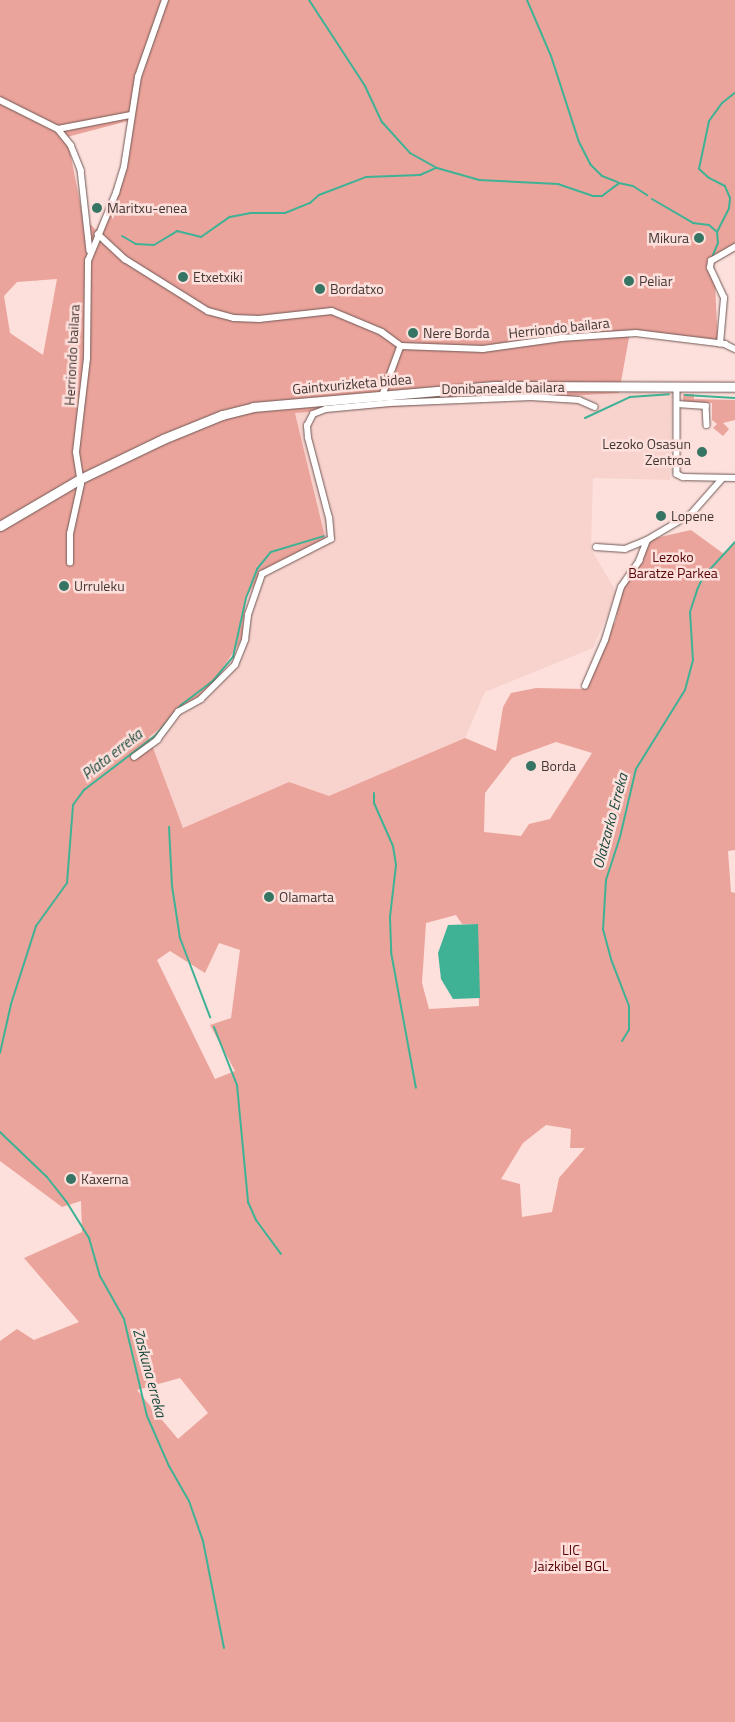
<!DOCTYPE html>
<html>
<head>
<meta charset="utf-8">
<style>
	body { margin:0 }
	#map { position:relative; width:735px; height:1722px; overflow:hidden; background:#fde0dc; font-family:"Titillium Web",sans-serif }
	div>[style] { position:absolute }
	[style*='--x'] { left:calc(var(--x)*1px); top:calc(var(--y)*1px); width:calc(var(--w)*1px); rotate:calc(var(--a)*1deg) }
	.built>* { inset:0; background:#f8d3ce }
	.green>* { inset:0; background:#eba49b }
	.water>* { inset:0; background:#3fb295 }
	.stream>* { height:2px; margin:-1px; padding:0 1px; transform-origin:1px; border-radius:1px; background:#3fb295 }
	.roads { filter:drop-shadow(0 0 1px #6f5754) drop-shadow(0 0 1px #6f5754) }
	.minor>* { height:5.5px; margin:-2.75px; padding:0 2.75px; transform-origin:2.75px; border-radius:2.75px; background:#fff }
	.secondary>* { height:9px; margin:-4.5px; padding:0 4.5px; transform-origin:4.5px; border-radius:4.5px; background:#fff }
	.dots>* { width:14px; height:14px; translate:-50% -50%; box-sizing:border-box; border:2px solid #fde0dc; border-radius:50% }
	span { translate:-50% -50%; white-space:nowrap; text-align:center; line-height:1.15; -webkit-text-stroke:5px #fde0dc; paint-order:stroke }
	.poi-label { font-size:14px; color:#433836 }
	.left { translate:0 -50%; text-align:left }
	.right { translate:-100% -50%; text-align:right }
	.street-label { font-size:14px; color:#433836 }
	.park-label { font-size:14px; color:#580508 }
	.water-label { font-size:15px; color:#19493d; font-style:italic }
</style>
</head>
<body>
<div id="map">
	<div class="built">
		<i style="clip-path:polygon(672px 390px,670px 480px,593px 478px,591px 549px,617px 593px,593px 648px,485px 692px,465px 738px,328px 797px,289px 783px,183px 829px,149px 737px,209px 689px,242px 639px,246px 598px,261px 574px,327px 544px,295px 413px)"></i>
	</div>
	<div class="green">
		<i style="clip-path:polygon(evenodd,0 0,735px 0,735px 251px,714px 263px,718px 344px,630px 332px,619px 393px,295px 413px,327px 545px,261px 574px,246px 598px,242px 639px,209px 689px,149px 737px,183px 828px,289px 782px,329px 796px,465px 738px,496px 751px,503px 707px,511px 693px,536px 688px,585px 689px,612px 624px,615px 623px,622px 589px,651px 539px,691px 530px,724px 554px,735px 543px,735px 850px,728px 851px,731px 892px,735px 893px,735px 1722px,0 1722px,0 1341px,17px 1329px,34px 1340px,79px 1322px,24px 1258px,82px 1232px,81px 1201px,62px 1207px,0 1161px,0 0,128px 121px,120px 183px,96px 230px,83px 217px,67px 137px,128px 121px,0 0,57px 279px,43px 355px,10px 333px,4px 296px,17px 282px,57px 279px,0 0,556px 742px,592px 753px,550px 819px,529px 824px,521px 836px,484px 832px,485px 793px,512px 758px,556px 742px,0 0,456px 915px,462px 924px,477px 924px,479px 1006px,429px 1009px,422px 983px,426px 923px,456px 915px,0 0,219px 943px,240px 950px,231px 1018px,210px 1025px,235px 1071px,215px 1079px,157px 960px,170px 951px,205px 973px,219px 943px,0 0,546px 1125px,571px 1129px,570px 1148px,585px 1148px,559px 1178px,552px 1212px,522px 1217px,520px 1184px,501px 1179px,523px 1143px,546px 1125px,0 0,180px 1378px,208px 1413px,178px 1439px,137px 1390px,180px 1378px)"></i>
		<i style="clip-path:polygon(683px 394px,694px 394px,694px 399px,735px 400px,735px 420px,723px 423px,729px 429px,723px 436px,713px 428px,717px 424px,712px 420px,712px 403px,683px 402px)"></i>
	</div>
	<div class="water">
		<i style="clip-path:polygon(478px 924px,480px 998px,453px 999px,441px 979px,438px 953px,448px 925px)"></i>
	</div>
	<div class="stream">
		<i style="--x:309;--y:0;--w:103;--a:56.9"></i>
		<i style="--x:365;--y:86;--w:40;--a:65"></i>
		<i style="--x:382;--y:122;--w:42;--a:47.9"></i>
		<i style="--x:410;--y:153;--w:31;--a:29"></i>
		<i style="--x:437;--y:168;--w:44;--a:15.9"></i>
		<i style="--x:479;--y:180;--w:79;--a:2.9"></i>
		<i style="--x:558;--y:184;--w:37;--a:19"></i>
		<i style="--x:593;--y:196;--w:9;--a:0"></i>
		<i style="--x:602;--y:196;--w:21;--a:-37"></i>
		<i style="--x:619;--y:183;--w:14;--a:12"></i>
		<i style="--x:633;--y:186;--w:17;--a:33"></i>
		<i style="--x:527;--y:0;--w:61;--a:66.8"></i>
		<i style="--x:551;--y:56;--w:90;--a:72"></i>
		<i style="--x:579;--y:142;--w:25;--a:63"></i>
		<i style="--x:590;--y:164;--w:17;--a:45"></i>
		<i style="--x:602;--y:176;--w:17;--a:21"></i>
		<i style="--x:652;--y:199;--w:48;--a:30.3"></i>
		<i style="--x:693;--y:223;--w:16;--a:7"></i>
		<i style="--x:709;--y:225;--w:11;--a:41"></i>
		<i style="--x:717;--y:232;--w:11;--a:85"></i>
		<i style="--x:718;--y:243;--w:13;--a:113"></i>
		<i style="--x:717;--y:232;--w:27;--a:-63"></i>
		<i style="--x:729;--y:208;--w:10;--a:-84"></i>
		<i style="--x:730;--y:198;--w:13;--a:-113"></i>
		<i style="--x:725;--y:186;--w:18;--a:-153"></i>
		<i style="--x:709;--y:178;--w:13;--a:-138"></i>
		<i style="--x:699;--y:169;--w:49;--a:-78.2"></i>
		<i style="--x:709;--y:121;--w:22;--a:-54"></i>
		<i style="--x:722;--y:103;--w:16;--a:-38"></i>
		<i style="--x:122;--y:236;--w:16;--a:30"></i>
		<i style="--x:136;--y:244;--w:18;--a:3"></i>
		<i style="--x:154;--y:245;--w:27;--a:-31"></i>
		<i style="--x:177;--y:231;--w:25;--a:14"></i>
		<i style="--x:201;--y:237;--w:35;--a:-35"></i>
		<i style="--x:230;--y:217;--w:20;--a:-11"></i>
		<i style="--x:250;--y:213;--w:35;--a:0"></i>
		<i style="--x:285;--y:213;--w:27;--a:-22"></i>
		<i style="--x:310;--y:203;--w:12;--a:-42"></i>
		<i style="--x:319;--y:195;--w:50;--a:-21"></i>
		<i style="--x:366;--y:177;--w:54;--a:-2.1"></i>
		<i style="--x:420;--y:175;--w:17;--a:-24"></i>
		<i style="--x:685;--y:395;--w:50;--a:3.4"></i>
		<i style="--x:585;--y:418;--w:50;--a:-25"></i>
		<i style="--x:630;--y:397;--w:39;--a:-4"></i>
		<i style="--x:374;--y:793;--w:10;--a:90"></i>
		<i style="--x:374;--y:803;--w:47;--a:66.2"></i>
		<i style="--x:393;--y:846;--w:19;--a:81"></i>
		<i style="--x:396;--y:865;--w:52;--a:96.6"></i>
		<i style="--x:390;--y:917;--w:35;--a:88"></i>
		<i style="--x:391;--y:952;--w:138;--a:79.6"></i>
		<i style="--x:169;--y:827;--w:59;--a:87.1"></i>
		<i style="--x:172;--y:886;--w:53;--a:81.3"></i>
		<i style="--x:180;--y:938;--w:85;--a:69.2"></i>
		<i style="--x:214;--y:1027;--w:62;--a:68.4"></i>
		<i style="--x:237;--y:1085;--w:118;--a:84.6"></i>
		<i style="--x:248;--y:1202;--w:20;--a:66"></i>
		<i style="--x:256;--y:1220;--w:42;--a:53.7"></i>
		<i style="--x:622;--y:1041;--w:13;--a:-58"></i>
		<i style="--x:629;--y:1030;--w:24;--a:-90"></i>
		<i style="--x:629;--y:1006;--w:50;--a:-111"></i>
		<i style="--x:611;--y:959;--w:30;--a:-105"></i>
		<i style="--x:603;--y:930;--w:50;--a:-86.6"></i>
		<i style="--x:606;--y:880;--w:45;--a:-72"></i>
		<i style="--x:620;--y:837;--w:70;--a:-76.8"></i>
		<i style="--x:636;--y:769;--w:93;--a:-58.2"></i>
		<i style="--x:685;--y:690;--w:30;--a:-75"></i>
		<i style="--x:693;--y:661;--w:49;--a:-93.5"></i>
		<i style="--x:690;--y:612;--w:23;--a:-72"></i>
		<i style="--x:697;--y:590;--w:14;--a:-65"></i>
		<i style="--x:703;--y:577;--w:47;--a:-47.6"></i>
		<i style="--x:0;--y:1053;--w:50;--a:-77.3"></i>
		<i style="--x:11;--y:1004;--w:82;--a:-72.2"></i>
		<i style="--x:36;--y:926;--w:53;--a:-54.2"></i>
		<i style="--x:67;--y:883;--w:78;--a:-85.6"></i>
		<i style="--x:73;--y:805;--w:19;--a:-54"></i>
		<i style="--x:84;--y:790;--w:91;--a:-37.4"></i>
		<i style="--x:156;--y:735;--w:39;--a:-50"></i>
		<i style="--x:181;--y:705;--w:39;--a:-37"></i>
		<i style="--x:212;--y:682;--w:33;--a:-50"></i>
		<i style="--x:233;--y:657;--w:60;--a:-77.6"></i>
		<i style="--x:246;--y:598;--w:31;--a:-69"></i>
		<i style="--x:257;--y:569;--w:22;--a:-51"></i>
		<i style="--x:271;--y:552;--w:55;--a:-16.8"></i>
		<i style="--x:0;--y:1132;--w:65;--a:43.8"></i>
		<i style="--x:47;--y:1177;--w:31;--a:52"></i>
		<i style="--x:66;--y:1201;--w:44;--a:58.1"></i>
		<i style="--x:89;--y:1238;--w:40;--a:74"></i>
		<i style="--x:100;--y:1276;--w:49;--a:60.8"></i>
		<i style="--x:124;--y:1319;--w:100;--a:76.7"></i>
		<i style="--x:147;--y:1416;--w:55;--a:66.3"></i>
		<i style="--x:169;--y:1466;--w:40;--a:60.3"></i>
		<i style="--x:189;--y:1501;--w:42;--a:70.7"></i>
		<i style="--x:203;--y:1541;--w:109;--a:78.9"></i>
	</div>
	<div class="roads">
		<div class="minor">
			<i style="--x:0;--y:100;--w:65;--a:26.6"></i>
			<i style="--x:58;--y:129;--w:74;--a:-10.9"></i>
			<i style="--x:58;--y:129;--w:21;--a:51"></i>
			<i style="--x:71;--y:145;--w:27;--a:68"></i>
			<i style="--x:81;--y:170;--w:81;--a:83.7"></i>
			<i style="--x:98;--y:234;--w:37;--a:43"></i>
			<i style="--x:125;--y:259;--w:98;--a:32.1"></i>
			<i style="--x:208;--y:311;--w:27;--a:15"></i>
			<i style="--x:234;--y:318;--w:25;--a:2"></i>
			<i style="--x:259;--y:319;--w:73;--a:-6.3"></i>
			<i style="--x:332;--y:311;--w:54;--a:22.8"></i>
			<i style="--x:382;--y:332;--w:24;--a:36"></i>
			<i style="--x:401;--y:346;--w:52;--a:110.2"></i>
			<i style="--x:720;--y:344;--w:46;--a:-85"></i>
			<i style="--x:724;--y:298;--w:33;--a:-115"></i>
			<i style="--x:710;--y:268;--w:7;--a:-82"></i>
			<i style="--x:711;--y:261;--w:28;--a:-30"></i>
			<i style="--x:401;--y:346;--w:82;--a:2.1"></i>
			<i style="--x:483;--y:349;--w:79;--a:-8"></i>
			<i style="--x:561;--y:338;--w:75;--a:-3.8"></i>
			<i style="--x:636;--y:333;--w:90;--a:7"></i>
			<i style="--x:725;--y:344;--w:11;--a:27"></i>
			<i style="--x:677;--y:386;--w:88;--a:90"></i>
			<i style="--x:677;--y:474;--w:7;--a:27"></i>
			<i style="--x:683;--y:477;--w:52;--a:1.1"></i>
			<i style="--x:677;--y:404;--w:29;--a:4"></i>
			<i style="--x:706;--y:406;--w:19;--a:87"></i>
			<i style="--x:596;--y:547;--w:29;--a:4"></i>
			<i style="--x:625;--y:549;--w:24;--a:-22"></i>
			<i style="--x:647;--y:540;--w:51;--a:-30.6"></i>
			<i style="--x:691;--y:514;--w:47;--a:-48.5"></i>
			<i style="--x:70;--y:563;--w:29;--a:-90"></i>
			<i style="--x:70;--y:534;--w:51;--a:-77.6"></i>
			<i style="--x:81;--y:484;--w:32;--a:-99"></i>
			<i style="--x:76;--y:452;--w:94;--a:-83.3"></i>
			<i style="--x:87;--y:359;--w:98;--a:-89.4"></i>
			<i style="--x:88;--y:261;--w:74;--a:-67.6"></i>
			<i style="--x:116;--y:193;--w:27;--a:-73"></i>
			<i style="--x:124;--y:167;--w:91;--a:-81.2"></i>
			<i style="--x:138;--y:77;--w:82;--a:-70.7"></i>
			<i style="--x:585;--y:686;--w:50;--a:-66.5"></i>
			<i style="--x:605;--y:640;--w:55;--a:-73.2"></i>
			<i style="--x:621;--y:587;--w:32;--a:-55"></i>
			<i style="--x:639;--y:561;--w:22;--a:-69"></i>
			<i style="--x:134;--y:757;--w:29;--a:-36"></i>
			<i style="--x:157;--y:740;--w:35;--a:-53"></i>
			<i style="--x:178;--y:712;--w:26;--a:-29"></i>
			<i style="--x:201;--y:699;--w:48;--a:-45"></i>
			<i style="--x:235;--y:665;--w:27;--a:-68"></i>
			<i style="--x:245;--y:640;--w:25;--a:-83"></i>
			<i style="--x:248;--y:615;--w:43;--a:-71.1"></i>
			<i style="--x:262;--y:574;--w:77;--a:-26.9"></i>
			<i style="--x:331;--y:539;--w:21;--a:-95"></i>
			<i style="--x:329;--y:518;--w:83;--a:-104.7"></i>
			<i style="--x:308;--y:438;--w:12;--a:-95"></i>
			<i style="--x:307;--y:426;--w:13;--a:-63"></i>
			<i style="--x:313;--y:414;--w:14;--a:-21"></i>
			<i style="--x:326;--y:409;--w:64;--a:-5.4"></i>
			<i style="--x:390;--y:403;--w:141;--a:-2.4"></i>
			<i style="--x:531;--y:397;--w:48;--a:3.6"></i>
			<i style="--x:579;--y:400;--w:17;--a:24"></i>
		</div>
		<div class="secondary">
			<i style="--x:0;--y:526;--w:93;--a:-30.4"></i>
			<i style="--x:80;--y:479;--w:92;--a:-25.7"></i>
			<i style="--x:163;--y:439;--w:64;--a:-22.1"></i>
			<i style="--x:222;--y:415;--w:32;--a:-14"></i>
			<i style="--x:253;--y:407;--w:242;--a:-5"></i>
			<i style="--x:494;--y:386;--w:241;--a:0.2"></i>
		</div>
	</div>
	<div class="dots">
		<i style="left:97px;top:208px;background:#367564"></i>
		<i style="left:699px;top:238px;background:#367564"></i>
		<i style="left:183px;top:277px;background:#367564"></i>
		<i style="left:629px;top:281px;background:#367564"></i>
		<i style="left:320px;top:289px;background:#367564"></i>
		<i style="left:413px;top:333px;background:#367564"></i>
		<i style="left:702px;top:452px;background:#367564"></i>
		<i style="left:661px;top:516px;background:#367564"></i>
		<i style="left:64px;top:586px;background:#367564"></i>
		<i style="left:531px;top:766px;background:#367564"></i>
		<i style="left:269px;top:897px;background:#367564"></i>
		<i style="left:71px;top:1179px;background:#367564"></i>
	</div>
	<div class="poi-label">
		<span class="left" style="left:107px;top:208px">Maritxu-enea</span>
		<span class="right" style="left:689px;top:238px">Mikura</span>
		<span class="left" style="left:193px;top:277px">Etxetxiki</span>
		<span class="left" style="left:639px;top:281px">Peliar</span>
		<span class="left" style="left:330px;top:289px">Bordatxo</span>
		<span class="left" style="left:423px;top:333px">Nere Borda</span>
		<span class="right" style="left:691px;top:452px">Lezoko Osasun<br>Zentroa</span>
		<span class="left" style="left:671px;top:516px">Lopene</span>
		<span class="left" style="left:74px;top:586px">Urruleku</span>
		<span class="left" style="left:541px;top:766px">Borda</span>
		<span class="left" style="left:279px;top:897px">Olamarta</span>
		<span class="left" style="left:81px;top:1179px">Kaxerna</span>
	</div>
	<div class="street-label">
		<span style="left:559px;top:328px;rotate:-6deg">Herriondo bailara</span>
		<span style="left:72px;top:355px;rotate:-87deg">Herriondo bailara</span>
		<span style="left:352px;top:384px;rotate:-5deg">Gaintxurizketa bidea</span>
		<span style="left:503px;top:388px;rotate:-1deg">Donibanealde bailara</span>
	</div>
	<div class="park-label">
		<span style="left:673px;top:565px">Lezoko<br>Baratze Parkea</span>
		<span style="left:571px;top:1558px">LIC<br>Jaizkibel BGL</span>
	</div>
	<div class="water-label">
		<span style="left:112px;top:754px;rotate:-38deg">Plata erreka</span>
		<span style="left:610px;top:821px;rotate:-75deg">Olatzarko Erreka</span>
		<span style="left:150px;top:1373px;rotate:75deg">Zaskuna erreka</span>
	</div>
</div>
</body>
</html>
